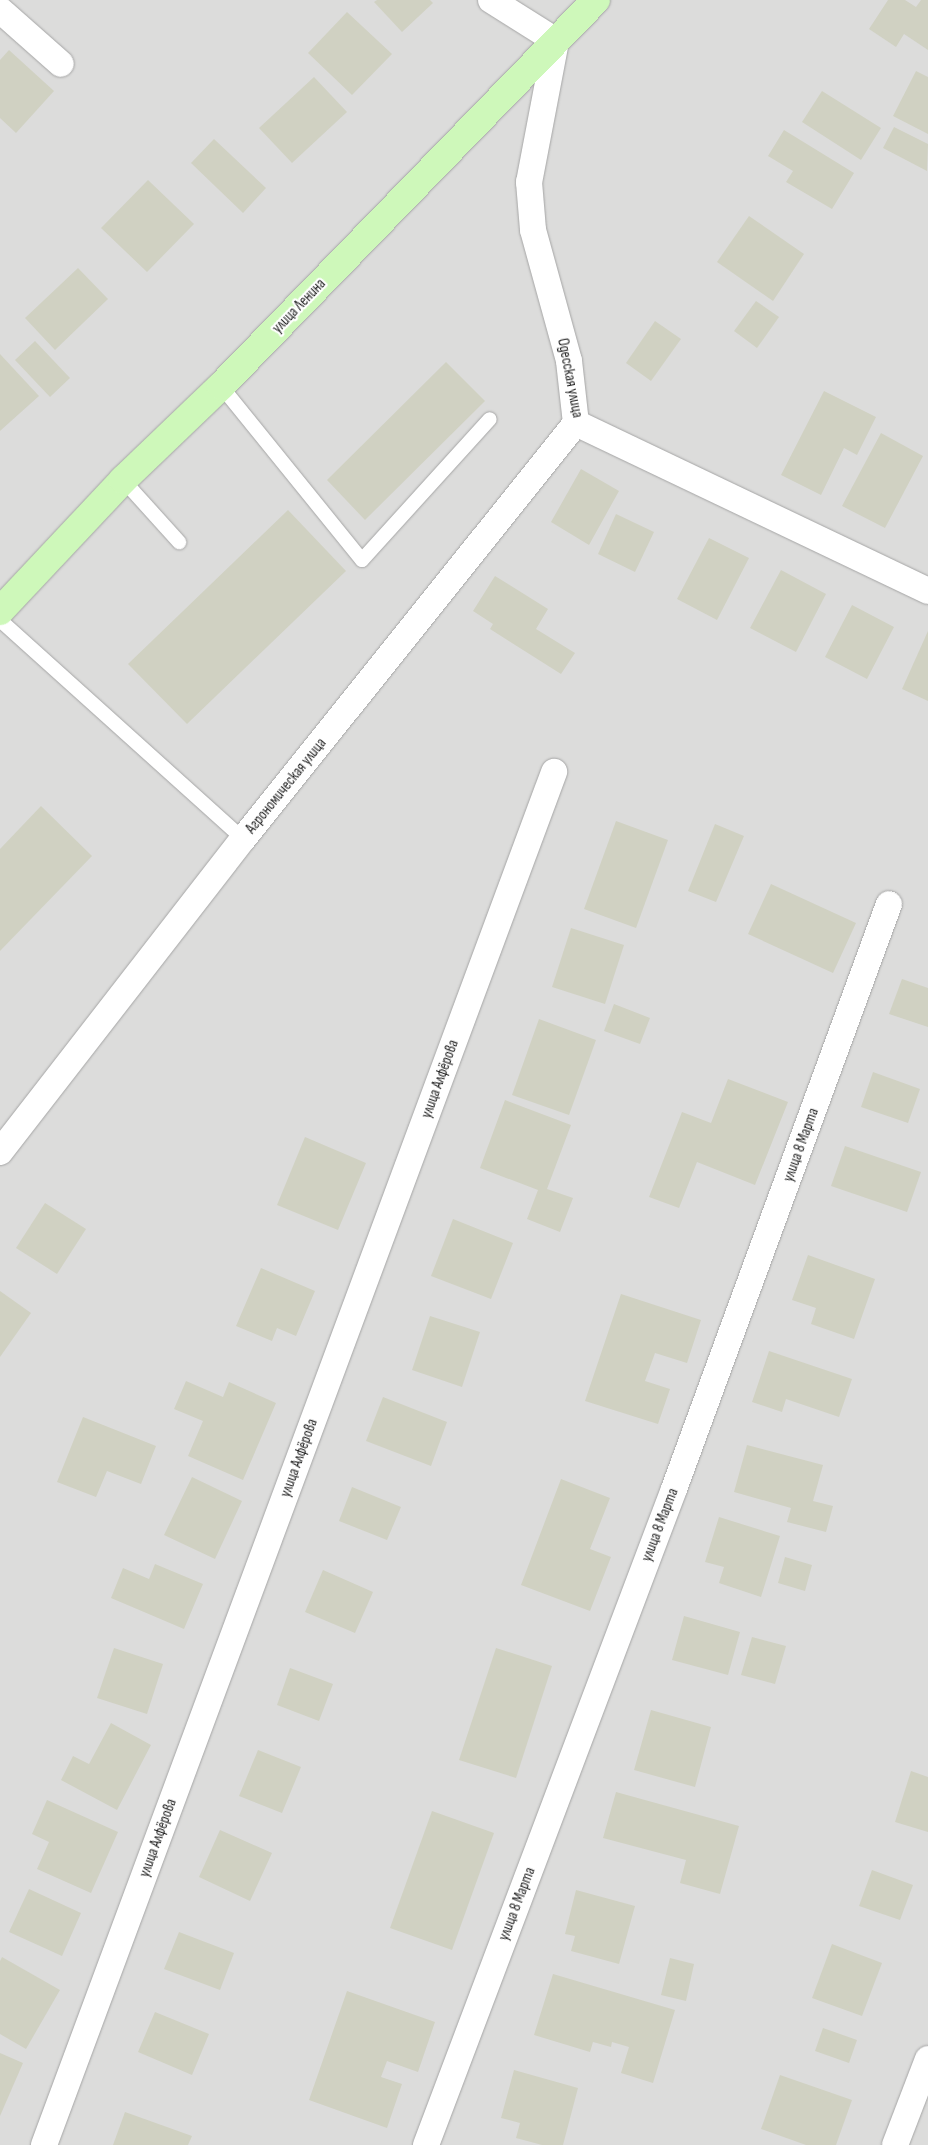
<!DOCTYPE html>
<html>
<head>
<meta charset="utf-8">
<style>
	body { margin:0 }
	#map { position:relative; width:928px; height:2145px; overflow:hidden; background:#ecefe4; font-family:"Sofia Sans Condensed",sans-serif }
	div>[style] { position:absolute }
	[style*='--x'] { left:calc(var(--x)*1px); top:calc(var(--y)*1px); width:calc(var(--w)*1px); rotate:calc(var(--a)*1deg) }
	.residential>* { inset:0; background:#dcdcdb }
	.building>* { inset:0; background:#d0d1c2 }
	.roads { filter:drop-shadow(0 0 1px #a5a5a5) drop-shadow(0 0 1px #a5a5a5) }
	.lane>* { height:14px; margin:-7px; padding:0 7px; transform-origin:7px; border-radius:7px; background:#fff }
	.street>* { height:26px; margin:-13px; padding:0 13px; transform-origin:13px; border-radius:13px; background:#fff }
	.secondary>* { height:28px; margin:-14px; padding:0 14px; transform-origin:14px; border-radius:14px; background:#cef8ba }
	span { translate:-50% -50%; white-space:nowrap; text-align:center; line-height:1.15; -webkit-text-stroke:4.5px #fff; paint-order:stroke }
	.street-label { font-size:15px; color:#1e1e1e }
</style>
</head>
<body>
<div id="map">
	<div class="residential">
		<i style="clip-path:polygon(0 0,928px 0,928px 2145px,0 2145px)"></i>
	</div>
	<div class="building">
		<i style="clip-path:polygon(377px 0,430px 0,433px 3px,402px 32px,374px 2px)"></i>
		<i style="clip-path:polygon(888px 0,905px 0,916px 7px,921px 0,928px 0,928px 50px,904px 34px,896px 47px,869px 29px)"></i>
		<i style="clip-path:polygon(347px 12px,392px 54px,352px 95px,308px 53px)"></i>
		<i style="clip-path:polygon(9px 50px,54px 91px,16px 133px,0 118px,0 60px)"></i>
		<i style="clip-path:polygon(916px 71px,928px 77px,928px 134px,893px 116px)"></i>
		<i style="clip-path:polygon(314px 77px,347px 112px,292px 163px,259px 128px)"></i>
		<i style="clip-path:polygon(822px 91px,881px 128px,861px 160px,802px 122px)"></i>
		<i style="clip-path:polygon(894px 127px,928px 144px,927px 171px,883px 148px)"></i>
		<i style="clip-path:polygon(784px 130px,854px 173px,832px 209px,786px 182px,793px 171px,768px 156px)"></i>
		<i style="clip-path:polygon(214px 139px,266px 188px,243px 213px,191px 163px)"></i>
		<i style="clip-path:polygon(148px 180px,194px 224px,147px 272px,101px 228px)"></i>
		<i style="clip-path:polygon(749px 216px,804px 254px,773px 301px,717px 262px)"></i>
		<i style="clip-path:polygon(78px 268px,108px 299px,55px 350px,25px 318px)"></i>
		<i style="clip-path:polygon(756px 301px,779px 317px,757px 348px,734px 331px)"></i>
		<i style="clip-path:polygon(655px 321px,681px 339px,651px 381px,626px 363px)"></i>
		<i style="clip-path:polygon(35px 341px,70px 378px,50px 397px,15px 360px)"></i>
		<i style="clip-path:polygon(0 354px,39px 396px,0 431px)"></i>
		<i style="clip-path:polygon(446px 362px,485px 401px,365px 520px,327px 480px)"></i>
		<i style="clip-path:polygon(824px 391px,876px 417px,857px 455px,844px 448px,821px 495px,781px 475px)"></i>
		<i style="clip-path:polygon(881px 433px,923px 456px,885px 528px,842px 506px)"></i>
		<i style="clip-path:polygon(581px 469px,619px 491px,589px 545px,551px 522px)"></i>
		<i style="clip-path:polygon(288px 510px,346px 571px,187px 724px,128px 664px)"></i>
		<i style="clip-path:polygon(616px 514px,654px 532px,635px 572px,598px 554px)"></i>
		<i style="clip-path:polygon(709px 538px,749px 558px,717px 620px,677px 599px)"></i>
		<i style="clip-path:polygon(781px 570px,826px 594px,796px 652px,750px 628px)"></i>
		<i style="clip-path:polygon(495px 576px,548px 609px,536px 629px,575px 653px,561px 674px,490px 629px,493px 624px,473px 611px)"></i>
		<i style="clip-path:polygon(852px 605px,894px 627px,867px 679px,825px 657px)"></i>
		<i style="clip-path:polygon(928px 631px,928px 701px,902px 689px)"></i>
		<i style="clip-path:polygon(41px 806px,92px 856px,0 951px,0 849px)"></i>
		<i style="clip-path:polygon(616px 821px,668px 840px,636px 928px,584px 909px)"></i>
		<i style="clip-path:polygon(715px 824px,744px 836px,716px 902px,688px 891px)"></i>
		<i style="clip-path:polygon(771px 884px,856px 923px,833px 973px,748px 934px)"></i>
		<i style="clip-path:polygon(571px 928px,624px 945px,605px 1004px,552px 987px)"></i>
		<i style="clip-path:polygon(902px 979px,928px 988px,928px 1027px,889px 1014px)"></i>
		<i style="clip-path:polygon(614px 1004px,650px 1018px,640px 1044px,604px 1031px)"></i>
		<i style="clip-path:polygon(539px 1019px,596px 1040px,569px 1115px,512px 1095px)"></i>
		<i style="clip-path:polygon(873px 1072px,920px 1089px,908px 1123px,861px 1107px)"></i>
		<i style="clip-path:polygon(728px 1079px,788px 1102px,755px 1185px,697px 1162px,679px 1208px,649px 1197px,682px 1112px,711px 1123px)"></i>
		<i style="clip-path:polygon(505px 1100px,571px 1125px,547px 1189px,573px 1198px,560px 1232px,527px 1219px,538px 1190px,480px 1168px)"></i>
		<i style="clip-path:polygon(305px 1137px,366px 1163px,338px 1230px,277px 1205px)"></i>
		<i style="clip-path:polygon(845px 1146px,921px 1172px,907px 1212px,831px 1186px)"></i>
		<i style="clip-path:polygon(45px 1203px,86px 1229px,57px 1274px,16px 1248px)"></i>
		<i style="clip-path:polygon(453px 1219px,513px 1243px,491px 1299px,431px 1276px)"></i>
		<i style="clip-path:polygon(808px 1255px,875px 1279px,854px 1339px,811px 1324px,816px 1308px,792px 1300px)"></i>
		<i style="clip-path:polygon(261px 1268px,315px 1291px,296px 1336px,277px 1328px,272px 1341px,236px 1326px)"></i>
		<i style="clip-path:polygon(0 1291px,31px 1313px,0 1357px)"></i>
		<i style="clip-path:polygon(621px 1294px,701px 1320px,687px 1363px,655px 1353px,645px 1381px,670px 1389px,658px 1424px,585px 1401px)"></i>
		<i style="clip-path:polygon(430px 1316px,480px 1332px,462px 1387px,412px 1370px)"></i>
		<i style="clip-path:polygon(769px 1351px,852px 1379px,839px 1417px,786px 1399px,782px 1412px,752px 1402px)"></i>
		<i style="clip-path:polygon(186px 1381px,223px 1397px,229px 1382px,276px 1403px,243px 1480px,188px 1456px,203px 1421px,174px 1409px)"></i>
		<i style="clip-path:polygon(383px 1397px,447px 1422px,431px 1466px,366px 1441px)"></i>
		<i style="clip-path:polygon(83px 1417px,156px 1446px,141px 1484px,107px 1471px,96px 1497px,57px 1482px)"></i>
		<i style="clip-path:polygon(747px 1445px,823px 1465px,813px 1501px,833px 1506px,826px 1532px,787px 1522px,791px 1508px,734px 1492px)"></i>
		<i style="clip-path:polygon(192px 1477px,242px 1501px,215px 1559px,164px 1535px)"></i>
		<i style="clip-path:polygon(561px 1479px,610px 1498px,590px 1549px,611px 1557px,590px 1611px,521px 1585px)"></i>
		<i style="clip-path:polygon(352px 1487px,401px 1507px,387px 1540px,339px 1521px)"></i>
		<i style="clip-path:polygon(719px 1517px,780px 1536px,761px 1597px,719px 1583px,724px 1567px,705px 1562px)"></i>
		<i style="clip-path:polygon(785px 1557px,812px 1565px,805px 1591px,778px 1583px)"></i>
		<i style="clip-path:polygon(155px 1564px,203px 1584px,184px 1629px,111px 1598px,123px 1568px,149px 1579px)"></i>
		<i style="clip-path:polygon(323px 1570px,373px 1592px,355px 1633px,305px 1612px)"></i>
		<i style="clip-path:polygon(684px 1616px,740px 1632px,728px 1675px,672px 1660px)"></i>
		<i style="clip-path:polygon(752px 1637px,786px 1646px,775px 1684px,741px 1675px)"></i>
		<i style="clip-path:polygon(114px 1648px,163px 1664px,147px 1714px,97px 1698px)"></i>
		<i style="clip-path:polygon(496px 1648px,552px 1666px,516px 1778px,459px 1760px)"></i>
		<i style="clip-path:polygon(290px 1668px,333px 1684px,319px 1721px,277px 1705px)"></i>
		<i style="clip-path:polygon(651px 1710px,711px 1727px,695px 1787px,634px 1770px)"></i>
		<i style="clip-path:polygon(111px 1723px,151px 1745px,117px 1810px,61px 1780px,73px 1756px,89px 1764px)"></i>
		<i style="clip-path:polygon(258px 1750px,301px 1767px,282px 1813px,239px 1796px)"></i>
		<i style="clip-path:polygon(911px 1771px,928px 1777px,928px 1832px,895px 1822px)"></i>
		<i style="clip-path:polygon(616px 1792px,739px 1826px,720px 1894px,680px 1883px,686px 1860px,603px 1838px)"></i>
		<i style="clip-path:polygon(47px 1800px,118px 1832px,91px 1893px,37px 1869px,49px 1842px,32px 1834px)"></i>
		<i style="clip-path:polygon(432px 1811px,494px 1833px,452px 1950px,390px 1928px)"></i>
		<i style="clip-path:polygon(220px 1830px,272px 1853px,250px 1901px,199px 1877px)"></i>
		<i style="clip-path:polygon(872px 1870px,913px 1885px,900px 1920px,859px 1906px)"></i>
		<i style="clip-path:polygon(29px 1889px,81px 1913px,62px 1956px,9px 1932px)"></i>
		<i style="clip-path:polygon(576px 1890px,635px 1906px,619px 1964px,571px 1951px,575px 1936px,565px 1934px)"></i>
		<i style="clip-path:polygon(179px 1932px,234px 1953px,220px 1990px,164px 1969px)"></i>
		<i style="clip-path:polygon(832px 1944px,882px 1963px,862px 2016px,812px 1998px)"></i>
		<i style="clip-path:polygon(2px 1957px,60px 1990px,26px 2049px,0 2034px,0 1961px)"></i>
		<i style="clip-path:polygon(670px 1958px,694px 1964px,686px 2001px,661px 1995px)"></i>
		<i style="clip-path:polygon(553px 1974px,675px 2010px,653px 2083px,621px 2073px,629px 2047px,612px 2042px,611px 2047px,593px 2042px,590px 2052px,534px 2035px)"></i>
		<i style="clip-path:polygon(347px 1991px,435px 2022px,418px 2072px,387px 2061px,381px 2077px,402px 2084px,387px 2128px,309px 2100px)"></i>
		<i style="clip-path:polygon(155px 2012px,209px 2034px,192px 2075px,138px 2052px)"></i>
		<i style="clip-path:polygon(823px 2028px,857px 2040px,849px 2063px,815px 2051px)"></i>
		<i style="clip-path:polygon(0 2053px,23px 2063px,0 2116px)"></i>
		<i style="clip-path:polygon(514px 2070px,578px 2088px,563px 2145px,542px 2145px,516px 2138px,520px 2123px,501px 2118px)"></i>
		<i style="clip-path:polygon(780px 2075px,852px 2100px,836px 2145px,806px 2145px,761px 2129px)"></i>
		<i style="clip-path:polygon(125px 2112px,192px 2136px,188px 2145px,113px 2145px)"></i>
	</div>
	<div class="roads">
		<div class="lane">
			<i style="--x:221;--y:386;--w:224;--a:51"></i>
			<i style="--x:362;--y:560;--w:190;--a:-47.8"></i>
			<i style="--x:123;--y:480;--w:84;--a:47.9"></i>
			<i style="--x:0;--y:620;--w:327;--a:42"></i>
		</div>
		<div class="street">
			<i style="--x:491;--y:0;--w:77;--a:32.2"></i>
			<i style="--x:556;--y:41;--w:144;--a:100.8"></i>
			<i style="--x:529;--y:182;--w:48;--a:85.2"></i>
			<i style="--x:533;--y:230;--w:136;--a:74.6"></i>
			<i style="--x:569;--y:361;--w:62;--a:83.6"></i>
			<i style="--x:576;--y:423;--w:390;--a:25.5"></i>
			<i style="--x:0;--y:10;--w:81;--a:41.5"></i>
			<i style="--x:0;--y:1152;--w:396;--a:-52.2"></i>
			<i style="--x:243;--y:839;--w:533;--a:-51.32"></i>
			<i style="--x:44;--y:2145;--w:1465;--a:-69.62"></i>
			<i style="--x:426;--y:2145;--w:701;--a:-69.29"></i>
			<i style="--x:674;--y:1489;--w:623;--a:-69.82"></i>
			<i style="--x:895;--y:2145;--w:92;--a:-69"></i>
		</div>
		<div class="secondary">
			<i style="--x:0;--y:611;--w:180;--a:-46.8"></i>
			<i style="--x:123;--y:480;--w:136;--a:-43.8"></i>
			<i style="--x:221;--y:386;--w:538;--a:-45.83"></i>
		</div>
	</div>
	<div class="street-label">
		<span style="left:299px;top:306px;rotate:-46deg">улица Ленина</span>
		<span style="left:570px;top:378px;rotate:79deg">Одесская улица</span>
		<span style="left:286px;top:786px;rotate:-51deg">Агрономическая улица</span>
		<span style="left:440px;top:1079px;rotate:-70deg">улица Алфёрова</span>
		<span style="left:801px;top:1145px;rotate:-70deg">улица 8 Марта</span>
		<span style="left:299px;top:1458px;rotate:-70deg">улица Алфёрова</span>
		<span style="left:660px;top:1525px;rotate:-69deg">улица 8 Марта</span>
		<span style="left:158px;top:1838px;rotate:-70deg">улица Алфёрова</span>
		<span style="left:517px;top:1904px;rotate:-69deg">улица 8 Марта</span>
	</div>
</div>
</body>
</html>
